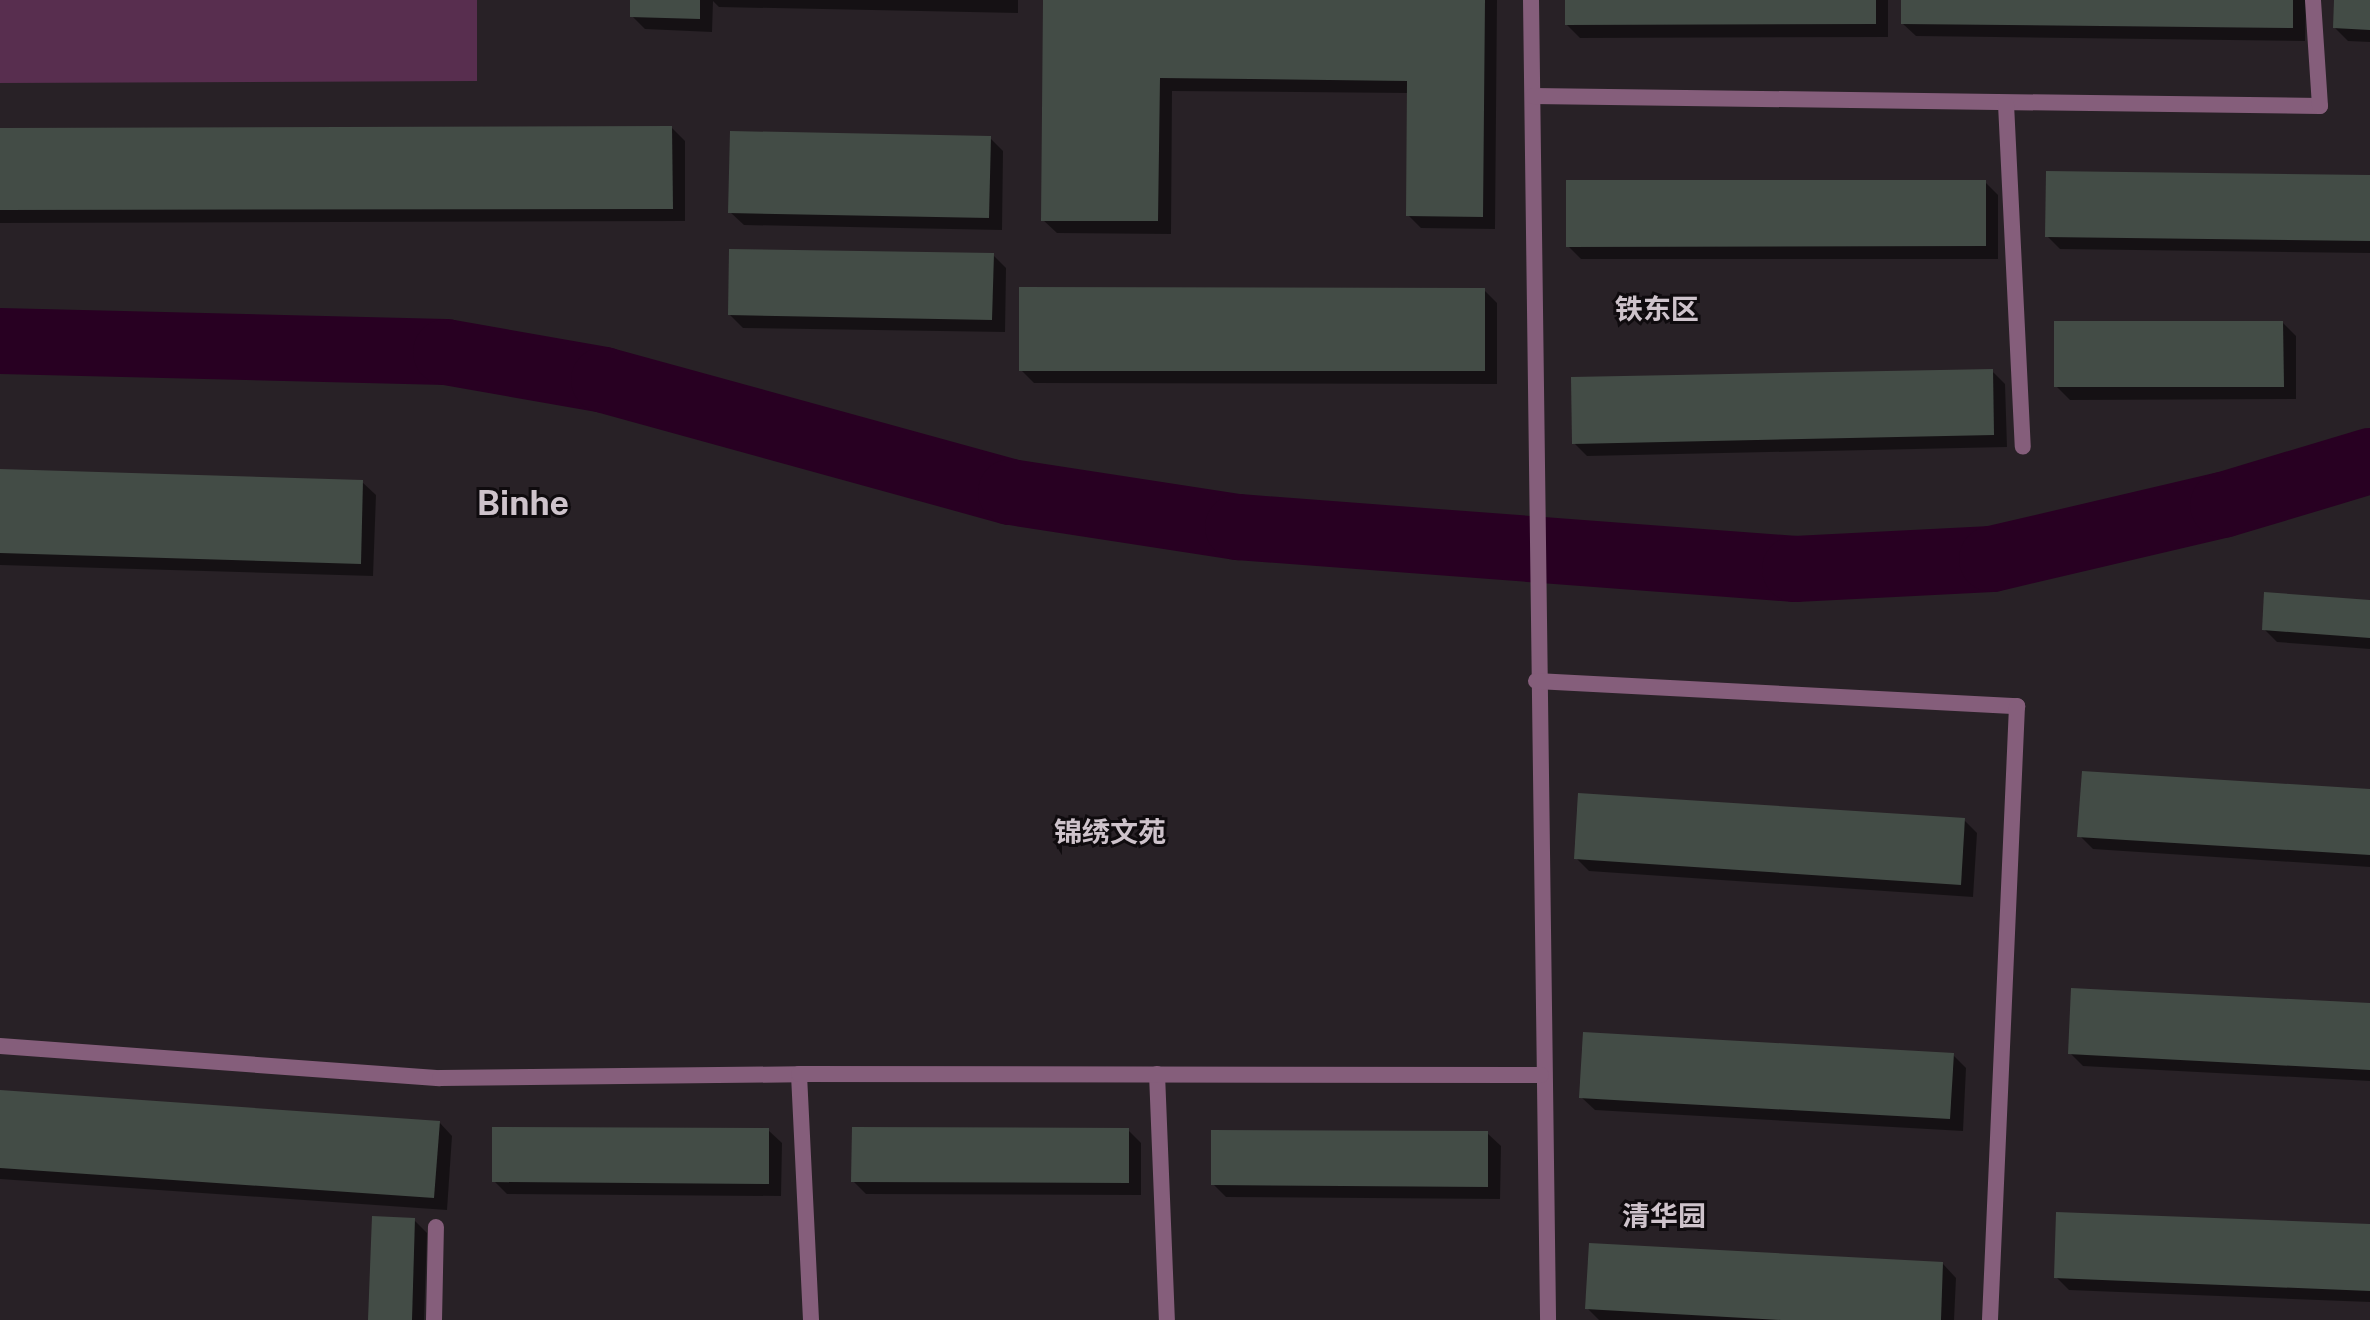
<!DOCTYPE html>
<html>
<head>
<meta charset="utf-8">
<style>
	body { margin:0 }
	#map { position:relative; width:2370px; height:1320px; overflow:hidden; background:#282126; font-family:"Public Sans","Noto Sans SC",sans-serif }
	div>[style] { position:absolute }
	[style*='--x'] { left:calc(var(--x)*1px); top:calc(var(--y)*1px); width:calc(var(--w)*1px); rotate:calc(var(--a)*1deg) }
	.green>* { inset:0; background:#582e4f }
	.shadow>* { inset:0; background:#0007 }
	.river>* { height:66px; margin:-33px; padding:0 33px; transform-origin:33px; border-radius:33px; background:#280022 }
	.building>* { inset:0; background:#434c46 }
	.street>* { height:16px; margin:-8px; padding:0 8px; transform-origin:8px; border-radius:8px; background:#855e7b }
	span { translate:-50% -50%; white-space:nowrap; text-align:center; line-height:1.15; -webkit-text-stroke:6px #0f0b0e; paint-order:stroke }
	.neighbourhood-label { font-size:28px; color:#cec3cb; font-weight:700 }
	.district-label { font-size:34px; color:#cec3cb; font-weight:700 }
</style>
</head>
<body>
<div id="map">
	<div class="green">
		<i style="clip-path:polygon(0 0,477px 0,477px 81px,0 83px)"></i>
	</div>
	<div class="shadow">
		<i style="clip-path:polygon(632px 0,1018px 0,1018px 13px,719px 7px,713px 1px,712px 32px,645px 29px,632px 16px)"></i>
		<i style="clip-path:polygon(1045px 0,1497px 0,1495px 229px,1421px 228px,1408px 215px,1408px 93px,1172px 91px,1171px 234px,1057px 233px,1043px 220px)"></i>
		<i style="clip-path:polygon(1567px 0,1888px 0,1888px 37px,1580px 38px,1567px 25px)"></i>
		<i style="clip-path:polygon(1903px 0,2306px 0,2305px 41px,1916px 36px,1902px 23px)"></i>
		<i style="clip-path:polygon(2336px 0,2370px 0,2370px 42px,2348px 41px,2335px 28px)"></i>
		<i style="clip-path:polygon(672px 128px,685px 141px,685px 221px,0 223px,0 130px)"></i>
		<i style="clip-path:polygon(990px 138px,1003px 151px,1002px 230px,744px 225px,730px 212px)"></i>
		<i style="clip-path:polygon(2370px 177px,2370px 253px,2060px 249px,2047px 236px)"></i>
		<i style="clip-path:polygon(1985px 182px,1998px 195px,1998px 259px,1581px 259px,1568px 246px)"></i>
		<i style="clip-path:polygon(993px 255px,1006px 268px,1005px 332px,743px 328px,730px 315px)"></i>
		<i style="clip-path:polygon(1484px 290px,1497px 303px,1497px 384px,1034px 383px,1021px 370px)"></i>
		<i style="clip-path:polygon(2283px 323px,2296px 336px,2296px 399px,2070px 400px,2056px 386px)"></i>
		<i style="clip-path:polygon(1992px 371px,2005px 384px,2007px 447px,1587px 456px,1574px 443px)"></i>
		<i style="clip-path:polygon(0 471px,362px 482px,376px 495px,373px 576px,0 565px)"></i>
		<i style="clip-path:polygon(2370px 602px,2370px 649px,2277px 642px,2264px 629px)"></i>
		<i style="clip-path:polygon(2370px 791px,2370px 867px,2093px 849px,2080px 836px)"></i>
		<i style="clip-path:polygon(1964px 820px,1977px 833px,1973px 897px,1589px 871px,1576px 858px)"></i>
		<i style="clip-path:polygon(2370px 1005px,2370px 1081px,2083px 1066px,2070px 1053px)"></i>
		<i style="clip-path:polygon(1953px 1055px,1966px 1068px,1963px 1131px,1595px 1110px,1581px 1097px)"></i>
		<i style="clip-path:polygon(0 1092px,439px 1122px,452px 1136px,447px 1210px,0 1179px)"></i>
		<i style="clip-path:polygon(768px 1130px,782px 1143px,781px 1196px,507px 1194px,494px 1181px)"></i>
		<i style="clip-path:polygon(1128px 1130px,1141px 1143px,1141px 1195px,866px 1194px,853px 1181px)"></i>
		<i style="clip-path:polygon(1487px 1133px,1501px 1146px,1500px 1199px,1226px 1197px,1213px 1184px)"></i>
		<i style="clip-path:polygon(414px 1220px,427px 1233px,424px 1320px,370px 1320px)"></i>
		<i style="clip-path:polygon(2370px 1226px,2370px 1302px,2069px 1290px,2056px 1277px)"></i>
		<i style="clip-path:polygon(1943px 1264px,1956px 1278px,1954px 1320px,1599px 1320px,1587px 1308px)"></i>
	</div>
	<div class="river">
		<i style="--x:0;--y:341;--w:446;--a:1.4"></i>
		<i style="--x:446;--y:352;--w:160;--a:10"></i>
		<i style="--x:604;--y:380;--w:422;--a:15.4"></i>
		<i style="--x:1011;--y:492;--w:230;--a:8.8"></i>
		<i style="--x:1238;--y:527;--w:559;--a:4.31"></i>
		<i style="--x:1795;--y:569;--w:197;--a:-2.9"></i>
		<i style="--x:1992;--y:559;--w:237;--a:-13.2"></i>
		<i style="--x:2223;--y:505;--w:153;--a:-16.7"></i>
	</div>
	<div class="building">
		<i style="clip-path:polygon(630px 0,700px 0,700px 19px,630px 17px)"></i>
		<i style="clip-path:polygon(1043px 0,1485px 0,1483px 217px,1406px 216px,1407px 81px,1160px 78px,1158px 221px,1041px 221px)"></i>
		<i style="clip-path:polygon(1565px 0,1876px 0,1876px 24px,1565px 25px)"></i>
		<i style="clip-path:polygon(1901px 0,2293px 0,2293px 28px,1901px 24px)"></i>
		<i style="clip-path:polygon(2334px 0,2370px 0,2370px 30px,2333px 28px)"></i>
		<i style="clip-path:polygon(672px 126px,673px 209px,0 210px,0 128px)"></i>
		<i style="clip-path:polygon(730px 131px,991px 136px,989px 218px,728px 213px)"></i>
		<i style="clip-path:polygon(2046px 171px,2370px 175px,2370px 241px,2045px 237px)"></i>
		<i style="clip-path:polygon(1566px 180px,1986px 180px,1986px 246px,1566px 247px)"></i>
		<i style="clip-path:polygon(729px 249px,994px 253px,992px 320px,728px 315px)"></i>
		<i style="clip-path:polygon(1019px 287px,1485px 288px,1485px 371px,1019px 371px)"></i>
		<i style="clip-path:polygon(2054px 321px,2283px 321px,2284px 387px,2054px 387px)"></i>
		<i style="clip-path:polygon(1993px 369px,1994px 435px,1572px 444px,1571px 377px)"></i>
		<i style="clip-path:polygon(0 469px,363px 480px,361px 564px,0 553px)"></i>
		<i style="clip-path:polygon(2264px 592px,2370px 600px,2370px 638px,2262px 630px)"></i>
		<i style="clip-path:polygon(2082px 771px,2370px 789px,2370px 855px,2077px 837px)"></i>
		<i style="clip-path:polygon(1578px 793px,1965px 818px,1961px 885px,1574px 859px)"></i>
		<i style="clip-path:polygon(2071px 988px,2370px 1003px,2370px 1070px,2068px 1054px)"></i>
		<i style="clip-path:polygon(1583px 1032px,1954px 1053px,1950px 1119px,1579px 1098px)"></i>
		<i style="clip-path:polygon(0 1090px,440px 1121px,434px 1198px,0 1168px)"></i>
		<i style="clip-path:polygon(492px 1127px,769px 1128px,769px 1184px,492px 1182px)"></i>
		<i style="clip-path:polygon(852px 1127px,1129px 1128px,1129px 1183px,851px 1182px)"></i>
		<i style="clip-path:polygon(1211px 1130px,1488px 1131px,1488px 1187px,1211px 1185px)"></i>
		<i style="clip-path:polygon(2056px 1212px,2370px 1224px,2370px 1291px,2054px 1278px)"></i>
		<i style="clip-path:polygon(372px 1216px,415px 1218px,412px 1320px,368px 1320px)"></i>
		<i style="clip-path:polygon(1589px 1243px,1943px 1262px,1941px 1320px,1781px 1320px,1585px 1309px)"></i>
	</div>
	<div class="street">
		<i style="--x:1531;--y:0;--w:1320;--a:89.26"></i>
		<i style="--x:1533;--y:96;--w:787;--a:0.73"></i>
		<i style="--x:2320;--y:106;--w:106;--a:-93.8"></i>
		<i style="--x:2006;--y:104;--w:343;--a:87.2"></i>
		<i style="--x:1536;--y:681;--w:482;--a:3"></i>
		<i style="--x:2017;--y:706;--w:615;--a:92.52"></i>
		<i style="--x:0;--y:1046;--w:441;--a:4.2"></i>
		<i style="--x:440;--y:1078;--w:359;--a:-0.6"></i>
		<i style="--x:1157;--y:1074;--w:246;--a:87.7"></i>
		<i style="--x:434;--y:1320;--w:93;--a:-88.8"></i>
		<i style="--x:811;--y:1320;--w:246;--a:-92.8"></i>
		<i style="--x:799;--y:1074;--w:742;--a:0.08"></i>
	</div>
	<div class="neighbourhood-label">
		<span style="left:1657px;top:309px">铁东区</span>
		<span style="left:1110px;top:832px">锦绣文苑</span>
		<span style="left:1664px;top:1216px">清华园</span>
	</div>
	<div class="district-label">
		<span style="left:523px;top:504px">Binhe</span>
	</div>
</div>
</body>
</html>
